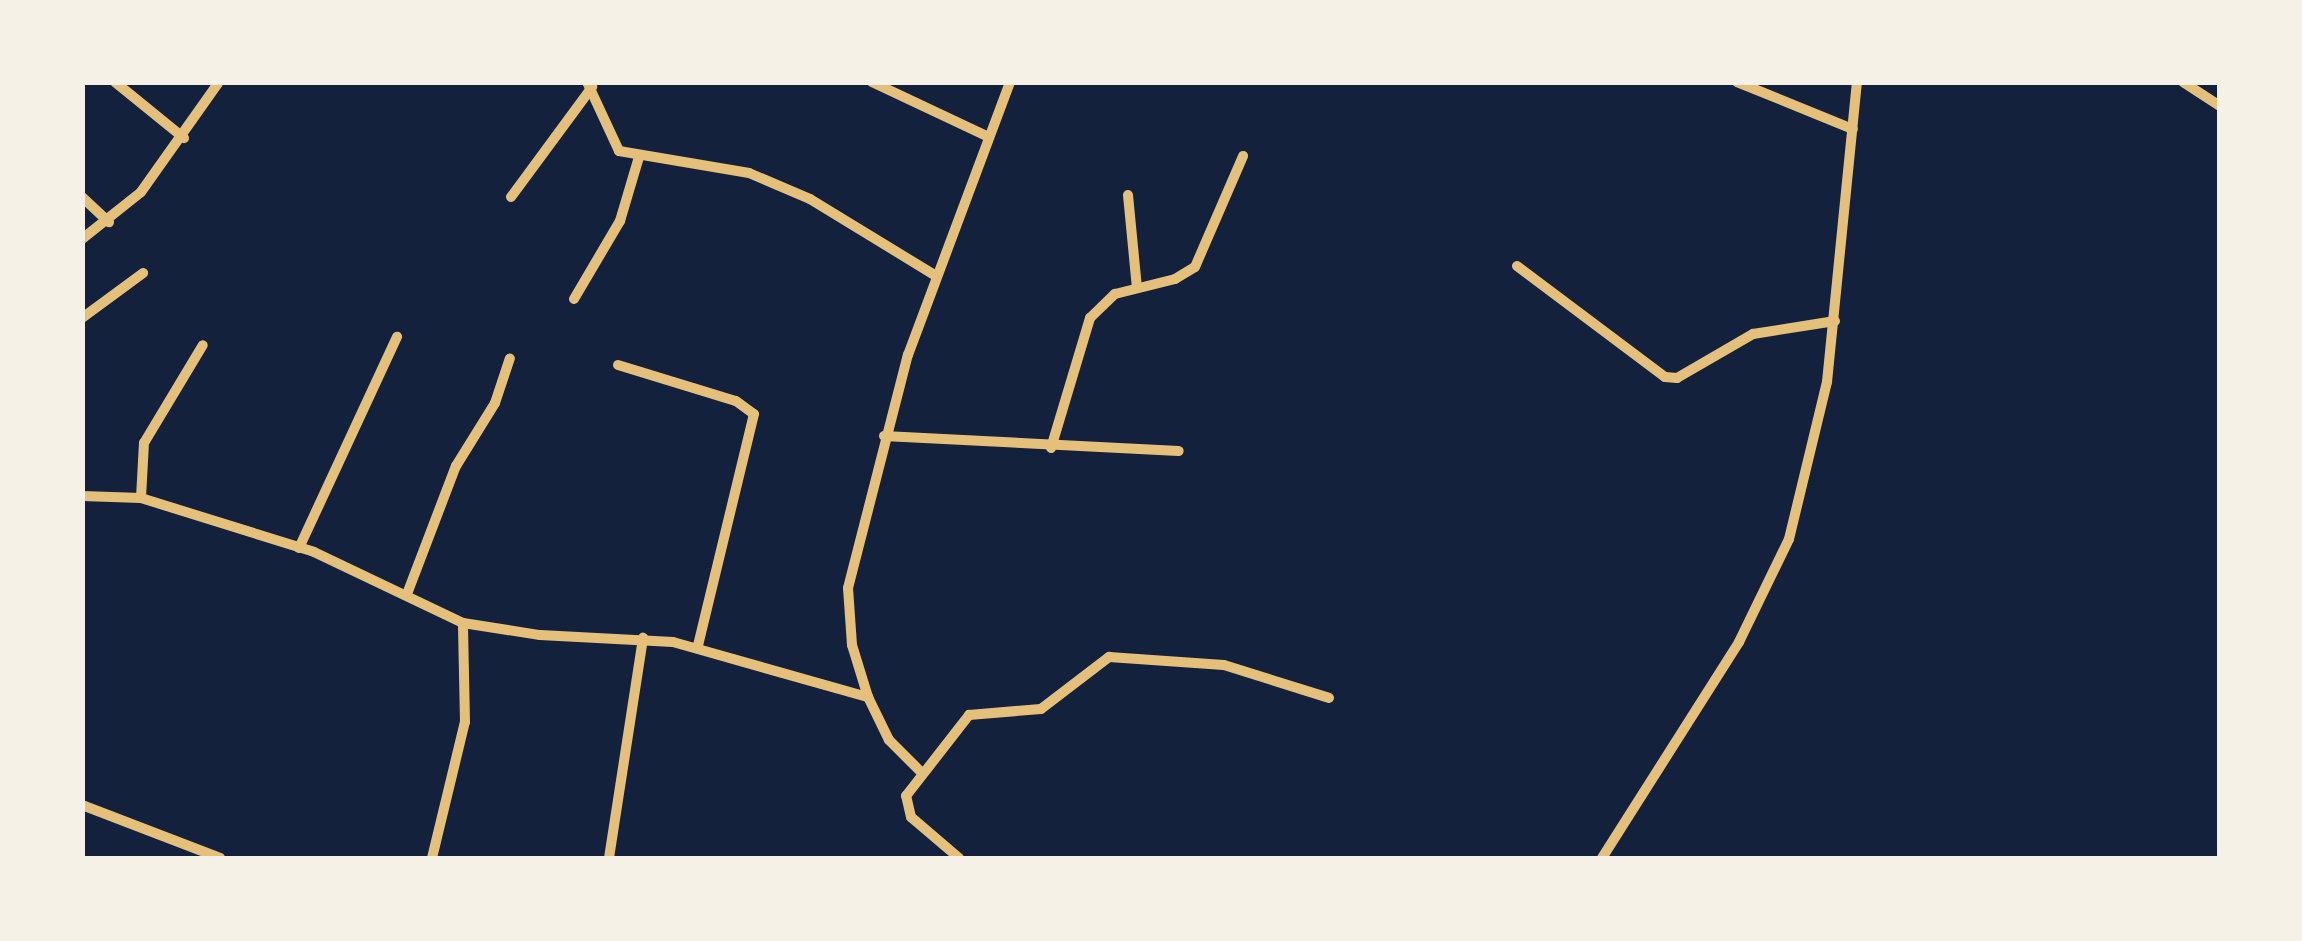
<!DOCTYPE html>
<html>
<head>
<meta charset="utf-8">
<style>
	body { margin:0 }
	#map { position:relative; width:2302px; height:941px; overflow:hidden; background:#14213d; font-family:"Open Sans",sans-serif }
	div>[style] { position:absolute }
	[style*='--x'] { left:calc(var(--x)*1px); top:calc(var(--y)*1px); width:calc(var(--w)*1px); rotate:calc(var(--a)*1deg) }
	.minor>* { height:10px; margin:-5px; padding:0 5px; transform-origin:5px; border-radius:5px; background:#e5c07b }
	span { translate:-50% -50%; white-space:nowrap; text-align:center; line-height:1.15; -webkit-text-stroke:8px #f6f1e7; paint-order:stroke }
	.frame { position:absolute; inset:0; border:85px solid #f6f1e7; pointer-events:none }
</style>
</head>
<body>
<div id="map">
	<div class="minor">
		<i style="--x:115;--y:82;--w:89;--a:39.1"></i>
		<i style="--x:587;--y:82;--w:76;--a:65.1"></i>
		<i style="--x:619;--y:151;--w:132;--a:9.6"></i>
		<i style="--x:749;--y:173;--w:66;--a:23.1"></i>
		<i style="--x:810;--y:199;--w:148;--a:31.4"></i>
		<i style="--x:872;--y:82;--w:129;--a:25.2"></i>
		<i style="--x:1737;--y:82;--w:125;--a:22.1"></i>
		<i style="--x:2183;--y:82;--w:44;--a:33"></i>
		<i style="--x:1128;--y:195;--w:93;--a:84.5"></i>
		<i style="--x:82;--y:197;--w:37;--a:43"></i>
		<i style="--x:511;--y:197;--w:137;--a:-53.6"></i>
		<i style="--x:82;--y:239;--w:75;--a:-38.5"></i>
		<i style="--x:141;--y:192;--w:135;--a:-54.7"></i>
		<i style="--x:1517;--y:266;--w:185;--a:36.9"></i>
		<i style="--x:1665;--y:377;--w:12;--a:5"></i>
		<i style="--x:1677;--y:378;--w:88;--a:-30.1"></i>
		<i style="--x:1753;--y:334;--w:83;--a:-9"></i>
		<i style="--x:574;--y:299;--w:91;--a:-59.5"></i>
		<i style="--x:620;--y:221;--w:67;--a:-73.5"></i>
		<i style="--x:82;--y:318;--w:76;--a:-36.4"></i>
		<i style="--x:618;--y:365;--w:123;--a:17"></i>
		<i style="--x:736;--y:401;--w:22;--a:36"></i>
		<i style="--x:754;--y:414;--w:239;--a:103.6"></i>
		<i style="--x:884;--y:436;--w:295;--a:2.9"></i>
		<i style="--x:1051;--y:448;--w:136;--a:-73.3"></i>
		<i style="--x:1090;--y:318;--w:35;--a:-44"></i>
		<i style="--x:1115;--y:294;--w:62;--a:-14"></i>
		<i style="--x:1175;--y:279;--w:23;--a:-31"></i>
		<i style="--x:1195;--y:267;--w:121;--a:-66.6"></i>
		<i style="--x:82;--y:496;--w:59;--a:1.9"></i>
		<i style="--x:141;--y:498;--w:181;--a:17.3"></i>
		<i style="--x:314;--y:552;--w:165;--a:25.5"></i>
		<i style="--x:463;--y:623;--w:78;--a:8.9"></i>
		<i style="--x:540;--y:635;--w:133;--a:3"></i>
		<i style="--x:673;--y:642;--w:203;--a:15.8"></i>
		<i style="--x:141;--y:498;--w:55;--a:-86.9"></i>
		<i style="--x:144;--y:443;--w:114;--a:-59"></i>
		<i style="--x:299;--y:548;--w:233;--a:-65.1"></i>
		<i style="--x:407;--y:594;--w:137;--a:-69.1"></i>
		<i style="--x:456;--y:466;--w:74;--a:-58.2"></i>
		<i style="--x:495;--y:403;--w:47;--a:-71.6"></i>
		<i style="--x:922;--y:773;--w:47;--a:-135"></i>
		<i style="--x:889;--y:740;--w:48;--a:-116"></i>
		<i style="--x:868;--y:697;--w:54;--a:-107.1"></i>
		<i style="--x:852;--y:645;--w:57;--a:-94"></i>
		<i style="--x:848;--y:588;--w:241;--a:-75.6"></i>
		<i style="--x:908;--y:355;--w:291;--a:-69.5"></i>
		<i style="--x:82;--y:805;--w:148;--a:21"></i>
		<i style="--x:432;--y:858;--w:140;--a:-76.4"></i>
		<i style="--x:465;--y:722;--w:99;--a:-91.2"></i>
		<i style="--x:609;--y:858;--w:223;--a:-81.2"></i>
		<i style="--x:959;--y:858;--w:63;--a:-139.5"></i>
		<i style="--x:911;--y:817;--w:22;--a:-103"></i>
		<i style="--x:906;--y:796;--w:103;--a:-52.1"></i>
		<i style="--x:969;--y:715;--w:72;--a:-4.8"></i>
		<i style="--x:1041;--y:709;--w:86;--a:-37.4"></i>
		<i style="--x:1109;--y:657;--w:115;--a:4"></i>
		<i style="--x:1224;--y:665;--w:110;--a:17.4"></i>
		<i style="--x:1602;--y:858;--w:256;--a:-57.6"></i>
		<i style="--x:1739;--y:642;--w:114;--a:-64.1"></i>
		<i style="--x:1789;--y:539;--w:162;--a:-76.4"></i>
		<i style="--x:1827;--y:382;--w:301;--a:-84.3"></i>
	</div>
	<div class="frame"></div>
</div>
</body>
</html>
